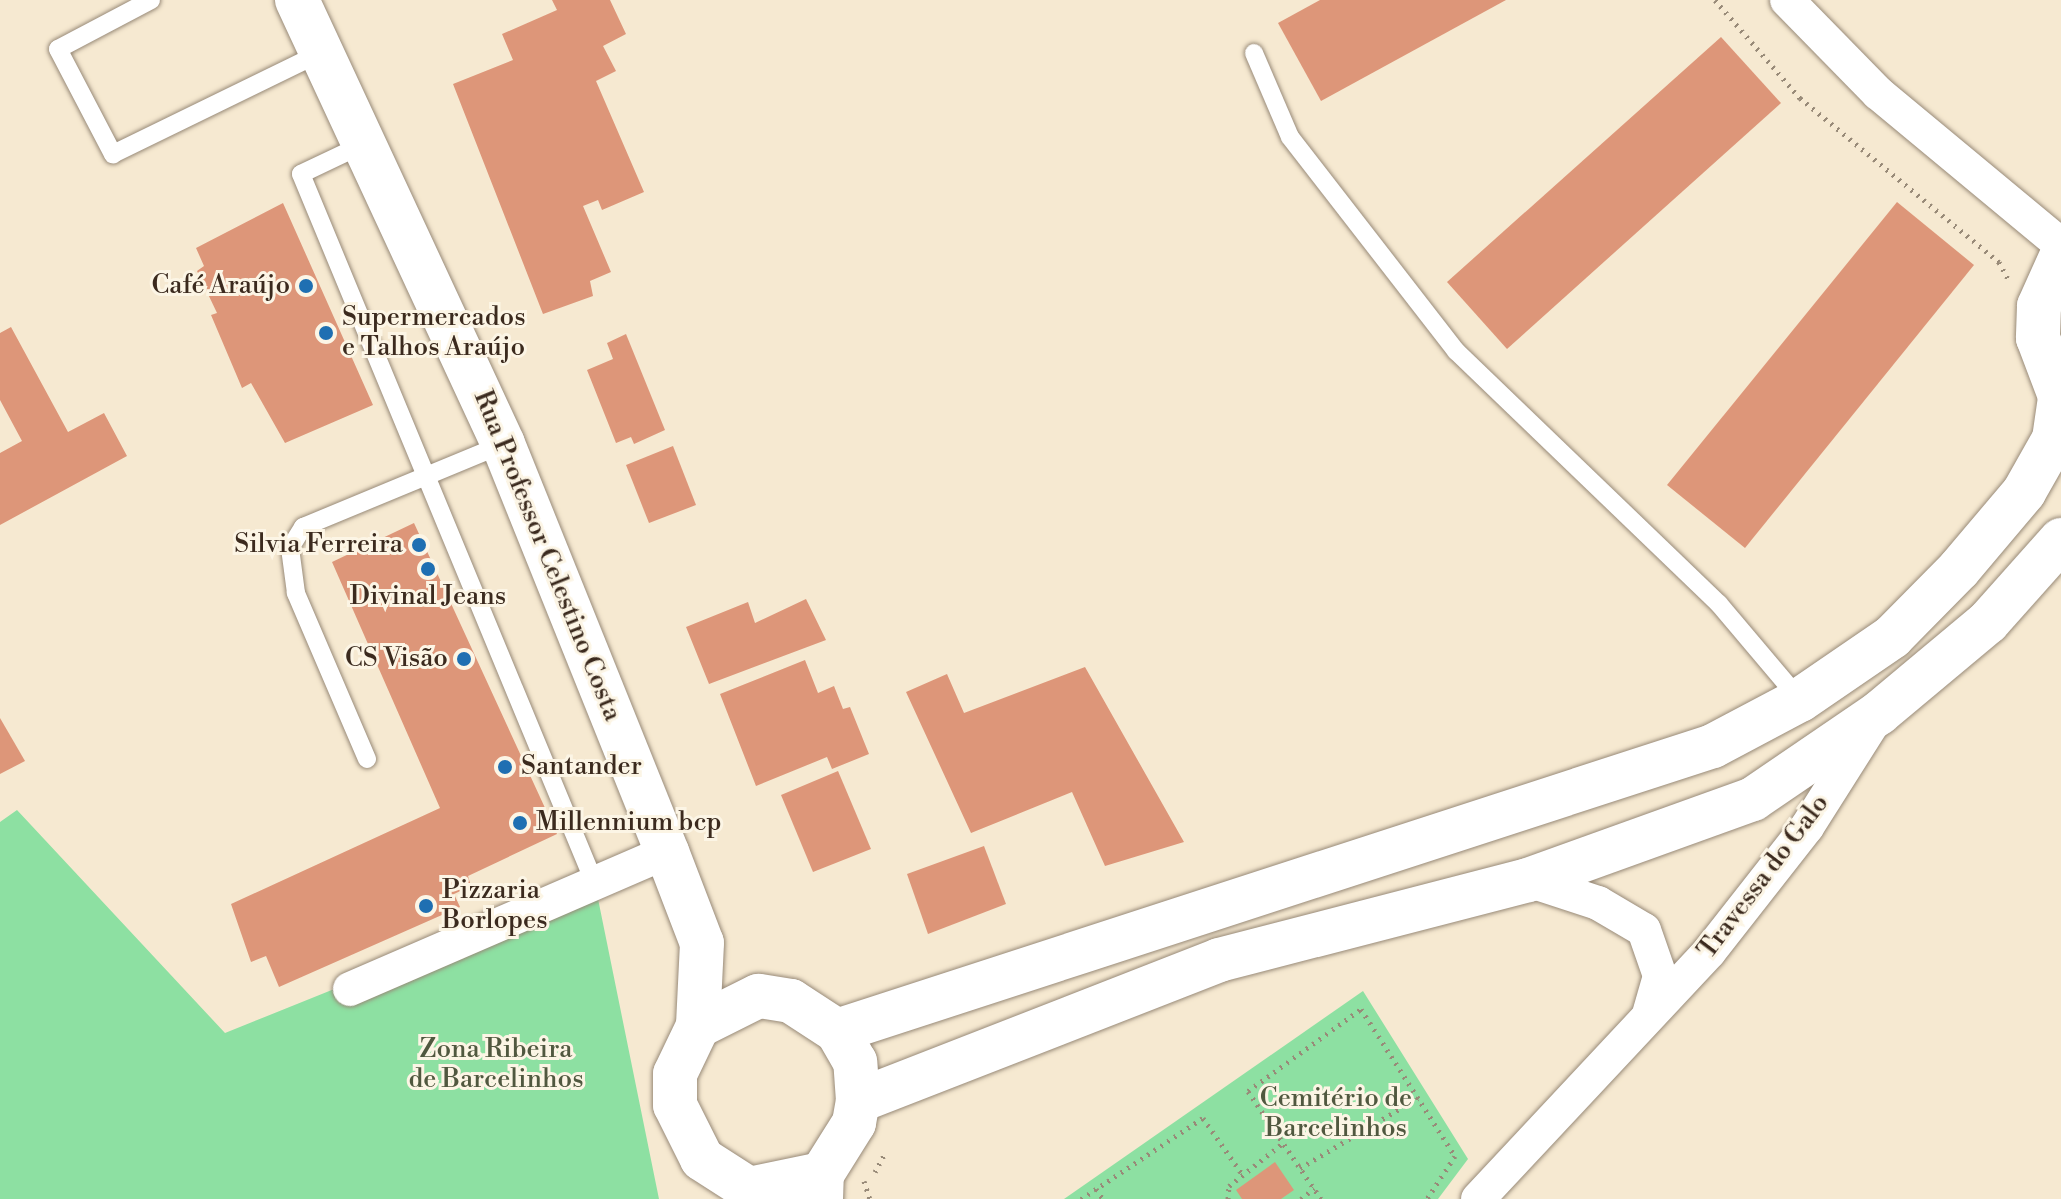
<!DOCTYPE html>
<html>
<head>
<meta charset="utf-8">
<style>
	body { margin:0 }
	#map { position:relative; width:2061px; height:1199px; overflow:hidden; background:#f6e9d1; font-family:"Libre Bodoni",serif }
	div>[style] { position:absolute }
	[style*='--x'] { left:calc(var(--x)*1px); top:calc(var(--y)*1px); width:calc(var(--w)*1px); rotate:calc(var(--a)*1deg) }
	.green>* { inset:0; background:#8de0a2 }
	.building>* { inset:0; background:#dd9679 }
	.path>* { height:5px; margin-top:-2.5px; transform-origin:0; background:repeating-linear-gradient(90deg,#988a78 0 2px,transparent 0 8px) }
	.roads { filter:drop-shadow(0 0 2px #988a78) drop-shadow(0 0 2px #988a78) }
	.lane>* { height:18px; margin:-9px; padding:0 9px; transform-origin:9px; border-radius:9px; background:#fff }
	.street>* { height:34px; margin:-17px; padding:0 17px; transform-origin:17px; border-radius:17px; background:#fff }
	.secondary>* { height:44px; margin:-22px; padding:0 22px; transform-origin:22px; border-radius:22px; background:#fff }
	.primary>* { height:44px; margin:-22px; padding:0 22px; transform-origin:22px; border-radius:22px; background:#fff }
	.dots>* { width:22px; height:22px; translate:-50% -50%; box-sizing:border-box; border:4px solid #fcf5e5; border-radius:50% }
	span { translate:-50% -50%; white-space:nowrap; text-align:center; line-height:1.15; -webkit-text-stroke:6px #fcf5e5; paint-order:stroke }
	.poi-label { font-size:26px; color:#3b2a1e }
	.right { translate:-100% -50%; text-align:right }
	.left { translate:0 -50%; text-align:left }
	.street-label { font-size:26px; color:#3b2a1e }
	.park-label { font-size:26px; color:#50583f }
</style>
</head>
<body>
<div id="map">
	<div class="green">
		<i style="clip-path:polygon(17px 810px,225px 1033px,595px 884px,659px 1199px,0 1199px,0 822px)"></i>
		<i style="clip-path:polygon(1363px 991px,1468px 1159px,1438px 1199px,1064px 1199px)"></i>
	</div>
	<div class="building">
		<i style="clip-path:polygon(552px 0,610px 0,626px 34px,603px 46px,616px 71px,596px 81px,644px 192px,602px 210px,598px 200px,583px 206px,611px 272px,590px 281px,593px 296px,543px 314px,453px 84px,513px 60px,502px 34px,557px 10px)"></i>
		<i style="clip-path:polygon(1320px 0,1506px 0,1321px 101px,1278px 23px)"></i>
		<i style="clip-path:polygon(1721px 37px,1781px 103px,1507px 349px,1447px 282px)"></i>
		<i style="clip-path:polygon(1897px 202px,1974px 265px,1745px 548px,1667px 485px)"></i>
		<i style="clip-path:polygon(283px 203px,373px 405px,285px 443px,251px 383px,242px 388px,211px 315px,217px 313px,197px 271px,204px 266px,196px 248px)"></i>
		<i style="clip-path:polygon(11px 327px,68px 432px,104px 413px,127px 456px,0 525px,0 453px,22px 441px,0 400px,0 333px)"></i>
		<i style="clip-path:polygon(626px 334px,665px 430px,634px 444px,631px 437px,616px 443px,587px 370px,613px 359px,607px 343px)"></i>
		<i style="clip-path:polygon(673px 446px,696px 505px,649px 523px,626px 465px)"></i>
		<i style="clip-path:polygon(414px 523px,557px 834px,468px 876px,471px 886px,454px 894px,460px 907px,279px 987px,266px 956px,251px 962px,231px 904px,440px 808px,332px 562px)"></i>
		<i style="clip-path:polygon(806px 599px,826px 640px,709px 684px,686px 627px,748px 602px,755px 623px)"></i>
		<i style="clip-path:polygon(805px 660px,818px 693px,834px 686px,843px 709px,850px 707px,869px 754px,832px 769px,827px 757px,756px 786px,720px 694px)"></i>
		<i style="clip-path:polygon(1085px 667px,1184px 842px,1105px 866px,1072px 792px,971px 833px,906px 692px,947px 674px,964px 713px)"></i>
		<i style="clip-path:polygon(0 718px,25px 761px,0 774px)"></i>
		<i style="clip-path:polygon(838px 771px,871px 849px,813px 872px,781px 795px)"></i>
		<i style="clip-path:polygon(984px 846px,1006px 904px,928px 934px,907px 874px)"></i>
		<i style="clip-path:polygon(1275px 1162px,1294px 1190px,1281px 1199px,1242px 1199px,1236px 1190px)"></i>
	</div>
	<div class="path">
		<i style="--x:1715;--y:0;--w:130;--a:49.1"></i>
		<i style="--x:1800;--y:98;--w:258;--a:39.5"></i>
		<i style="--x:1999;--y:262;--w:19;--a:62"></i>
		<i style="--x:1300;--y:1168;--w:137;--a:-30.7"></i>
		<i style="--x:875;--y:1172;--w:21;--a:-62"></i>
		<i style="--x:864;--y:1181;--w:19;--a:72"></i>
		<i style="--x:1096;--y:1189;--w:12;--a:55"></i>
		<i style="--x:1081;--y:1199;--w:146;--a:-33.6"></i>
		<i style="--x:1203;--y:1118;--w:68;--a:55.1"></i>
		<i style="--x:1228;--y:1199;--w:13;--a:-86"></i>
		<i style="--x:1229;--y:1186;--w:69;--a:-38.5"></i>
		<i style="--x:1301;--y:1199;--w:17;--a:-40"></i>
		<i style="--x:1321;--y:1199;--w:130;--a:-124.1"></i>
		<i style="--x:1248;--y:1091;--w:140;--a:-36"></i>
		<i style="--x:1361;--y:1009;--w:174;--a:57.4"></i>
		<i style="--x:1455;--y:1156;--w:51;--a:123.1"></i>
	</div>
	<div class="roads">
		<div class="lane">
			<i style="--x:151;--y:0;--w:105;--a:152.2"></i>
			<i style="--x:58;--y:49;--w:119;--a:62.4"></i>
			<i style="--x:113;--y:154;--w:235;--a:-26"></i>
			<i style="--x:1254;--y:53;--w:91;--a:66.8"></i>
			<i style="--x:1290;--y:137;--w:271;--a:52.2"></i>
			<i style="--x:1456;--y:351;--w:365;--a:43.9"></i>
			<i style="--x:1719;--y:604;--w:126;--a:49.8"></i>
			<i style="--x:366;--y:143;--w:72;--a:154.5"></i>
			<i style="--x:301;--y:174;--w:768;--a:67.51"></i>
			<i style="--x:367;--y:759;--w:181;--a:-113.2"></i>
			<i style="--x:296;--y:593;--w:45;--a:-97.6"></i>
			<i style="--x:290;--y:548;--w:25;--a:-58"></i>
			<i style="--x:303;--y:527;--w:217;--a:-22.5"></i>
		</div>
		<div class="street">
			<i style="--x:1787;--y:0;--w:130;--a:45.6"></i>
			<i style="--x:1878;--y:93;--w:238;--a:39.7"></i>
			<i style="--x:1528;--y:880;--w:74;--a:18.2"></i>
			<i style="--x:1598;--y:903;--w:53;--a:30.4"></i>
			<i style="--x:1644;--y:930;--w:49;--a:70.8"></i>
			<i style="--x:1660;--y:976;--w:40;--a:106"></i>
			<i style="--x:350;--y:989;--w:345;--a:-23.4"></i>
			<i style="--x:1478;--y:1199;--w:338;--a:-46.9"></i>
			<i style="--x:1709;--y:952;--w:159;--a:-51.9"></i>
			<i style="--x:1807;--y:827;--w:125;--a:-57.7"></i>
		</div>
		<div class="secondary">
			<i style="--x:2061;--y:257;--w:54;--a:114.2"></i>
			<i style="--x:2039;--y:306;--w:32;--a:92"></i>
			<i style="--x:2038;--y:338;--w:65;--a:69.3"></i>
			<i style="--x:837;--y:1031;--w:921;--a:-18.02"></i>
			<i style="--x:1713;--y:746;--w:98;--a:-27.9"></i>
			<i style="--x:1800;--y:700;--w:112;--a:-34.4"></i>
			<i style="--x:1892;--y:637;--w:95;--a:-45.4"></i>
			<i style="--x:1959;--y:569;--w:101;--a:-49.8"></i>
			<i style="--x:2024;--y:492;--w:61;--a:-60.5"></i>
			<i style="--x:2054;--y:439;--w:41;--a:-81.7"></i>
			<i style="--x:858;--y:1101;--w:388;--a:-21.3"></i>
			<i style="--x:1219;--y:960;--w:319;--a:-14.5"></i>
			<i style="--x:1528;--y:880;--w:239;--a:-19.8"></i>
			<i style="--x:1753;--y:799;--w:153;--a:-34.3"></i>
			<i style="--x:1879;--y:713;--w:142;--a:-39.9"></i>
			<i style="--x:1988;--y:622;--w:110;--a:-48.3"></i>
		</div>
		<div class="primary">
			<i style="--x:297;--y:0;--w:489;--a:65.1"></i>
			<i style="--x:503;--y:444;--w:440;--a:68.1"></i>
			<i style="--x:667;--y:852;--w:97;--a:69"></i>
			<i style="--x:702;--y:943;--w:83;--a:92.8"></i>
			<i style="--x:821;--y:1199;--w:25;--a:-88"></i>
			<i style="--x:822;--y:1174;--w:60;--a:-57.9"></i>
			<i style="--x:854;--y:1123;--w:22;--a:-80"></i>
			<i style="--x:858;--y:1101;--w:39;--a:-94"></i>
			<i style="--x:855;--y:1062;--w:36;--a:-120"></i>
			<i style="--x:837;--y:1031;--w:55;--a:-146.9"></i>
			<i style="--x:791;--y:1001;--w:33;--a:-171"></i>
			<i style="--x:758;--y:996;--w:67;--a:153.4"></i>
			<i style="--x:698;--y:1026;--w:53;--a:115.6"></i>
			<i style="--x:675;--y:1074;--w:31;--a:90"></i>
			<i style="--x:675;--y:1105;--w:60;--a:63.4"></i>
			<i style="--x:702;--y:1159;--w:56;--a:32.6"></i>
			<i style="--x:749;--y:1189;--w:75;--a:-11.6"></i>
		</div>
	</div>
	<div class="dots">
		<i style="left:306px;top:286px;background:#1f6fb2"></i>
		<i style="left:326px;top:333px;background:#1f6fb2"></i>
		<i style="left:419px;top:545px;background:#1f6fb2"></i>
		<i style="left:428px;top:569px;background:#1f6fb2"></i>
		<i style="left:464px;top:659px;background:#1f6fb2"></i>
		<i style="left:505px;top:767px;background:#1f6fb2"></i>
		<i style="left:520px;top:823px;background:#1f6fb2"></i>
		<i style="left:426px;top:906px;background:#1f6fb2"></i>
	</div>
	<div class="poi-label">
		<span class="right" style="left:290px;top:286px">Café Araújo</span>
		<span class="left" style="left:342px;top:333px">Supermercados<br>e Talhos Araújo</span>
		<span class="right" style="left:403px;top:545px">Silvia Ferreira</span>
		<span style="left:428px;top:597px">Divinal Jeans</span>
		<span class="right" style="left:448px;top:659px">CS Visão</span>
		<span class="left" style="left:521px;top:767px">Santander</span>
		<span class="left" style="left:536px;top:823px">Millennium bcp</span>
		<span class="left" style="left:442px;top:906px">Pizzaria<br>Borlopes</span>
	</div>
	<div class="street-label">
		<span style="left:547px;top:556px;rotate:68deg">Rua Professor Celestino Costa</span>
		<span style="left:1764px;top:877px;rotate:-53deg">Travessa do Galo</span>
	</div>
	<div class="park-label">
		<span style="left:496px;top:1065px">Zona Ribeira<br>de Barcelinhos</span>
		<span style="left:1336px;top:1114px">Cemitério de<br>Barcelinhos</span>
	</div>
</div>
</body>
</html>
